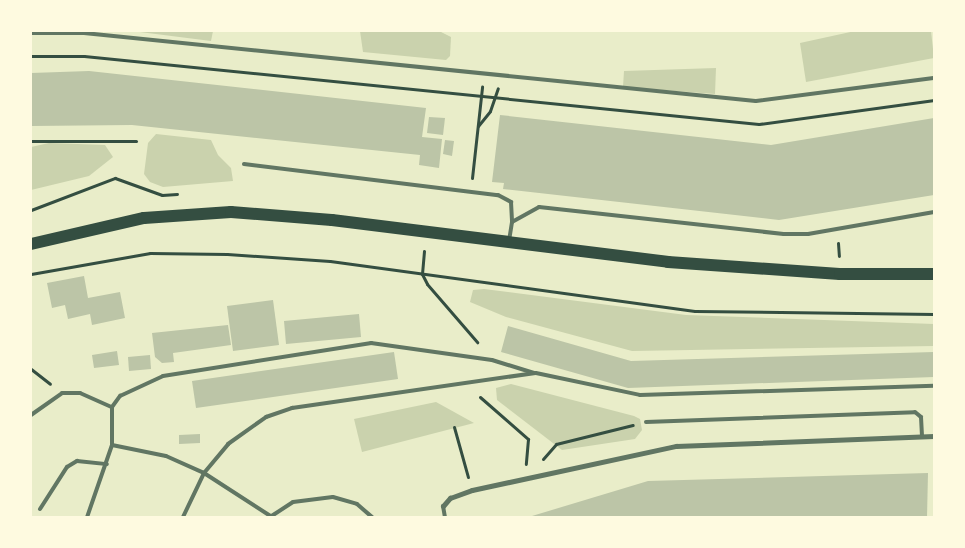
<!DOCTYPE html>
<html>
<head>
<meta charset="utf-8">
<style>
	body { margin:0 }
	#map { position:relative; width:965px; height:548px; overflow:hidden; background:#e9edc9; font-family:"Fira Sans Condensed",sans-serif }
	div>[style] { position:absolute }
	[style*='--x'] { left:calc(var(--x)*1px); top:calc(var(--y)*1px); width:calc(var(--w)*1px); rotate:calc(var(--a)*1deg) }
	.green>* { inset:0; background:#cad2ad }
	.building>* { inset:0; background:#bcc5a7 }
	.path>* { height:3px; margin:-1.5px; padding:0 1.5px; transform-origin:1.5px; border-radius:1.5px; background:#344e41 }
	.service>* { height:4px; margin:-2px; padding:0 2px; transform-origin:2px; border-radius:2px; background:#617663 }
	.minor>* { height:5px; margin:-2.5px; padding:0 2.5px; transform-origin:2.5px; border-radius:2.5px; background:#617663 }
	.primary>* { height:12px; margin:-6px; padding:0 6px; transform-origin:6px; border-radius:6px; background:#344e41 }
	span { translate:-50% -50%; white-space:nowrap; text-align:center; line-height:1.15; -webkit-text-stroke:4px #fefae0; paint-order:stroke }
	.frame { position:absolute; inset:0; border:32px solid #fefae0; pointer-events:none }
</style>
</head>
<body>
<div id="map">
	<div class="green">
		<i style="clip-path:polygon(132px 31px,213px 31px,211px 41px)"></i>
		<i style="clip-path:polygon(360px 31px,439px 31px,451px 37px,450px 56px,446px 60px,363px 52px)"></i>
		<i style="clip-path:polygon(855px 31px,931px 31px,934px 58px,806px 82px,800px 43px)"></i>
		<i style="clip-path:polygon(716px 68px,715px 94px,623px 87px,624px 71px)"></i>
		<i style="clip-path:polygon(156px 134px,211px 140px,218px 155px,231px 168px,233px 181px,163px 187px,150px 182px,144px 174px,148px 143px)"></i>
		<i style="clip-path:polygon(49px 143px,105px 145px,113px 157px,89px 176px,31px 190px,31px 147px)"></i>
		<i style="clip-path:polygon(484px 289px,686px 315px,934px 324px,934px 346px,632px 351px,506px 317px,470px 302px,473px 290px)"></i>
		<i style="clip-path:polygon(511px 384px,634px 416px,640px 419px,642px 430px,635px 439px,562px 450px,497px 400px,496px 388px)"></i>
		<i style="clip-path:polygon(436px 402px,474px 423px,362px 452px,354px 419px)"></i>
	</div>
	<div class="building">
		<i style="clip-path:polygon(89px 71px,426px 108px,422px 137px,442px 139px,439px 168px,419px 165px,420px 155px,132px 125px,31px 126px,31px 73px)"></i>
		<i style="clip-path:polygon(500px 115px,771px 145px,934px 118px,934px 195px,779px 220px,503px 189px,504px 183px,492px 182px)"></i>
		<i style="clip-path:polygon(429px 117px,445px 118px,443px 135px,427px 133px)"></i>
		<i style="clip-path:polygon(445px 140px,454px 141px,452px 156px,443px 154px)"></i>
		<i style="clip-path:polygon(84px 276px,88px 298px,120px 292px,125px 318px,92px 325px,90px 314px,68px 319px,65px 305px,52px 308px,47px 283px)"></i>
		<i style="clip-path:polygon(273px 300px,279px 345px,233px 351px,227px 306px)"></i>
		<i style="clip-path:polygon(359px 314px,361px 337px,286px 344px,284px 321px)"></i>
		<i style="clip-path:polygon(228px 325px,231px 345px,173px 353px,174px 362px,162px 363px,155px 357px,152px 333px)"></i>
		<i style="clip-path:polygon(508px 326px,631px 361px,934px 352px,934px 377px,628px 388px,501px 352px)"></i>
		<i style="clip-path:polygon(117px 351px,119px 365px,94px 368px,92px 355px)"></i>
		<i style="clip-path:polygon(394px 352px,398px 379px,196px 408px,192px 381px)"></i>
		<i style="clip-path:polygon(150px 355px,151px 369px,129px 371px,128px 357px)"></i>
		<i style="clip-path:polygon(200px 434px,200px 443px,179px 444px,179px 435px)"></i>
		<i style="clip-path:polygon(928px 473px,927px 517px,532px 516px,648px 481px)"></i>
	</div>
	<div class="path">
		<i style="--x:31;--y:56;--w:53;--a:0"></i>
		<i style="--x:84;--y:56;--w:678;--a:5.75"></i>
		<i style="--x:759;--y:124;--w:177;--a:-7.8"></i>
		<i style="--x:478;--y:126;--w:19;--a:-51"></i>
		<i style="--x:490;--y:111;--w:24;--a:-71"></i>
		<i style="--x:31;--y:141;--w:105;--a:0"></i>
		<i style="--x:472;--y:178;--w:92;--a:-83.7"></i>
		<i style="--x:31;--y:210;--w:90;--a:-20.9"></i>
		<i style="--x:115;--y:178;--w:50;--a:19.9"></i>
		<i style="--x:162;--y:195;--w:15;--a:-4"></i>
		<i style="--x:838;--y:243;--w:13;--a:86"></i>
		<i style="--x:424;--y:251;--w:23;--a:95"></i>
		<i style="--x:422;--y:274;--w:11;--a:63"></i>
		<i style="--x:427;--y:284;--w:77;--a:49.2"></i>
		<i style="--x:31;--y:274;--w:121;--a:-10"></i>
		<i style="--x:150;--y:253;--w:77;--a:0.7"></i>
		<i style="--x:227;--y:254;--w:103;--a:3.9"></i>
		<i style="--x:330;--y:261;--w:368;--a:7.8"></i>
		<i style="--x:695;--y:311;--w:239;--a:0.7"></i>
		<i style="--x:31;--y:369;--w:24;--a:38"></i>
		<i style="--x:480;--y:397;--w:64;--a:41.2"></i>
		<i style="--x:528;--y:439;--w:25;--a:95"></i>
		<i style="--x:454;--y:427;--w:52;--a:74.4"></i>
		<i style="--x:543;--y:459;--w:20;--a:-49"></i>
		<i style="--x:556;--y:444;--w:79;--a:-13.9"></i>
		<i style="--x:934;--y:517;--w:43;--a:-90"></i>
	</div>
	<div class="service">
		<i style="--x:31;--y:33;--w:53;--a:0"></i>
		<i style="--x:84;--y:33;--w:675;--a:5.78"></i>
		<i style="--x:756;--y:101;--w:179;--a:-7.4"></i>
		<i style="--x:244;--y:164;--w:256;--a:7"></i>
		<i style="--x:498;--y:195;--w:15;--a:28"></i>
		<i style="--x:511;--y:202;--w:20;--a:87"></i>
		<i style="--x:509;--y:241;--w:19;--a:-81"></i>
		<i style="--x:512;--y:222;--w:31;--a:-29"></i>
		<i style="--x:539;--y:207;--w:246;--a:6.3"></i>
		<i style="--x:784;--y:234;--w:24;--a:0"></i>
		<i style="--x:808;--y:234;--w:128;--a:-9.9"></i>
		<i style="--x:112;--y:407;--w:14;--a:-54"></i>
		<i style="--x:120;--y:396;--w:47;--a:-24.9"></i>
		<i style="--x:163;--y:376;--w:211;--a:-9"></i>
		<i style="--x:371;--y:343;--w:122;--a:8"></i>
		<i style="--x:492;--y:360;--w:44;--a:17.2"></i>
		<i style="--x:31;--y:415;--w:38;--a:-35"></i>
		<i style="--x:62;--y:393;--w:18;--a:0"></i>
		<i style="--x:80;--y:393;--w:35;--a:24"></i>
		<i style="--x:112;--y:407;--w:38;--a:90"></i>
		<i style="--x:112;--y:445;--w:76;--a:109.1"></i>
		<i style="--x:646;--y:422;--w:269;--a:-2.1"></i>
		<i style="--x:915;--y:412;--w:8;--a:40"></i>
		<i style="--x:921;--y:417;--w:20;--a:87"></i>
		<i style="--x:112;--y:445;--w:55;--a:11.5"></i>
		<i style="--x:166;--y:456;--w:42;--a:24.1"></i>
		<i style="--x:204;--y:473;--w:81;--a:32.9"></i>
		<i style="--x:443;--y:506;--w:11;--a:80"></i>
		<i style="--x:40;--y:509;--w:50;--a:-57.3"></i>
		<i style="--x:67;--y:467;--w:12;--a:-31"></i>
		<i style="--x:77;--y:461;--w:30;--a:6"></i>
		<i style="--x:183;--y:517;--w:49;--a:-64.5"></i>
		<i style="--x:204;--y:473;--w:38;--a:-50"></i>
		<i style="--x:228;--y:444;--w:47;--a:-35.4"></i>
		<i style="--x:266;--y:417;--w:28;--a:-19"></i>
		<i style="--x:292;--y:408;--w:246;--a:-8.2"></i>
		<i style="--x:536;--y:373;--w:106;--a:11.9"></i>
		<i style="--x:640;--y:395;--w:294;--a:-1.8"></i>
		<i style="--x:270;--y:517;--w:27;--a:-33"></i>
		<i style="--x:293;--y:502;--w:40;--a:-7.1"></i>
		<i style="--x:333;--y:497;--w:25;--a:16"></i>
		<i style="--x:357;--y:504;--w:20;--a:41"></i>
	</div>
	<div class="minor">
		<i style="--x:443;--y:506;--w:11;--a:-49"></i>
		<i style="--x:450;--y:498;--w:23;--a:-20"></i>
		<i style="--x:472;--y:490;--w:209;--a:-12.2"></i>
		<i style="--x:676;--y:446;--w:258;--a:-2.2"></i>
	</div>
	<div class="primary">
		<i style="--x:31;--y:244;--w:116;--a:-13"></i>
		<i style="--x:144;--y:218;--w:87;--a:-3.9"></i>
		<i style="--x:231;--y:212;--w:101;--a:4.5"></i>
		<i style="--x:332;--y:220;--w:339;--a:7.1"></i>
		<i style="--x:668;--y:262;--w:172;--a:4"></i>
		<i style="--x:840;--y:274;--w:94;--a:0"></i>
	</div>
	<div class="frame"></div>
</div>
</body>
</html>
